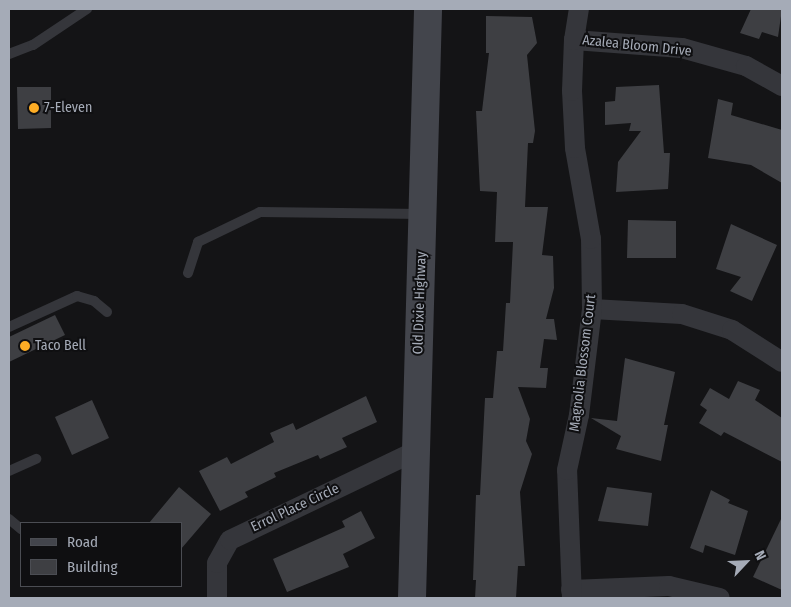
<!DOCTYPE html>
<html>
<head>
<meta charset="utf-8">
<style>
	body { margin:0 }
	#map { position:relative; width:791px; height:607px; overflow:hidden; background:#141416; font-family:"Fira Sans Condensed",sans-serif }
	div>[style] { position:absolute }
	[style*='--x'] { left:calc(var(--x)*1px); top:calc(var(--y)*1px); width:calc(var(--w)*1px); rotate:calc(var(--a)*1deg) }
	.building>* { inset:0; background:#3e3f43 }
	.lane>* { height:10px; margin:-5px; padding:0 5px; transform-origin:5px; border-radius:5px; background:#35363b }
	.street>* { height:20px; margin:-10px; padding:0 10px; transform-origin:10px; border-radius:10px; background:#35363b }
	.secondary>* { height:28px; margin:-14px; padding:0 14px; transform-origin:14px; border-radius:14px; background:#43454c }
	.dots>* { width:14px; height:14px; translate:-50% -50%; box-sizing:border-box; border:2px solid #0f0f11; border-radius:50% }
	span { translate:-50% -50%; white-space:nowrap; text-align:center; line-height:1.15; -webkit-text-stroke:4px #0f0f11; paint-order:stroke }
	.street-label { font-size:14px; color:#a5abb7 }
	.poi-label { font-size:14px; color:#a5abb7 }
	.left { translate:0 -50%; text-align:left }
	.frame { position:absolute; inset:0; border:10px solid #a5abb7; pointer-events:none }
	.legend { position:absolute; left:20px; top:522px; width:162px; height:65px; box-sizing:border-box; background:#0f0f11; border:1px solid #4b4d53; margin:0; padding:6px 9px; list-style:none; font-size:15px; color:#a5abb7 }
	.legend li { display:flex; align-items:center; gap:10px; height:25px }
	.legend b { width:25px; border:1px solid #4b4d53 }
	.north { position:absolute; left:721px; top:537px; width:50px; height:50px; -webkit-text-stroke:4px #0f0f11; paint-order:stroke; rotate:65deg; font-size:14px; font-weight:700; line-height:20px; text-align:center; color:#a5abb7 }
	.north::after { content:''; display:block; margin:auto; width:18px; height:22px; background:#a5abb7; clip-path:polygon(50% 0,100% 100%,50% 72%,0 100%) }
</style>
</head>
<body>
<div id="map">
	<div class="building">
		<i style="clip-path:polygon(751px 9px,782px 9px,778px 37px,762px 32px,759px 39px,740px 33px)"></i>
		<i style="clip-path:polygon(486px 16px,532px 17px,537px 43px,527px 55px,535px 131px,533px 143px,528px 143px,525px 207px,548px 207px,542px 255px,553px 256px,554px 288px,546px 319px,554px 319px,557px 340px,544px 339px,540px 368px,548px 368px,546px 388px,518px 387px,530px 419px,526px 441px,532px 454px,520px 492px,525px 566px,518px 566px,516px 598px,475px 598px,476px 580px,473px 580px,476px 495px,480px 495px,485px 398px,493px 398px,497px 351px,503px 351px,506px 303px,510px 303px,513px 242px,495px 242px,497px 192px,480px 191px,476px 111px,482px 111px,489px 53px,486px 53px)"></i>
		<i style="clip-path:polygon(659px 85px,664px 153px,670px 153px,668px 189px,616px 192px,618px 162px,641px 131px,629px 131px,631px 123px,605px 125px,605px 102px,615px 101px,616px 87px)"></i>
		<i style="clip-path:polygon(17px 87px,51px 87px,51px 128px,18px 129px)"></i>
		<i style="clip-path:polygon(718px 99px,733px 103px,731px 115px,782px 130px,782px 183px,751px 165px,708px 158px)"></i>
		<i style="clip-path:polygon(628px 220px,676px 221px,676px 258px,627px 258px)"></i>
		<i style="clip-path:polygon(731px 224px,777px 245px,752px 301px,730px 291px,741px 277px,716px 269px)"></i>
		<i style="clip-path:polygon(55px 315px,65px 335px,9px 362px,9px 337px)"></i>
		<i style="clip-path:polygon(625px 358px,675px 372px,664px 425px,668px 425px,661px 461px,616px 449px,621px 436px,591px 418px,617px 421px)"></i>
		<i style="clip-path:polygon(738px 381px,760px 390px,755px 400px,782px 418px,782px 462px,724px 432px,721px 436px,699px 423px,707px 410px,700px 405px,710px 388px,729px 399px)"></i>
		<i style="clip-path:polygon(366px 396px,377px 422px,342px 438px,347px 447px,320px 459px,318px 455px,274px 473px,276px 477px,245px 492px,248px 497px,220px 511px,199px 471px,227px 457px,231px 464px,274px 442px,270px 433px,293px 423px,296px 430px)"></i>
		<i style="clip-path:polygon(92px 400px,109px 438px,72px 455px,55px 417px)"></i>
		<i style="clip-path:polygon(179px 487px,211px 514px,181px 549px,181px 523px,149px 523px)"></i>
		<i style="clip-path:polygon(607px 487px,652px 493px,648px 526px,598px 521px)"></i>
		<i style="clip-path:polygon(711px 490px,730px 500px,728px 503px,748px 511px,735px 555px,705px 545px,703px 553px,690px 548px)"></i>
		<i style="clip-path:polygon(361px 511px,375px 538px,343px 554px,349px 567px,287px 592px,273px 559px,345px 527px,342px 521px)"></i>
		<i style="clip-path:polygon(782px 517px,782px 590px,753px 577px)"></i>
	</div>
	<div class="lane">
		<i style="--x:9;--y:54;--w:26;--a:-21"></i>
		<i style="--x:33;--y:45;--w:65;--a:-33.7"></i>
		<i style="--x:188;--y:273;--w:33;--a:-72"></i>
		<i style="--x:198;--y:242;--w:69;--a:-25.8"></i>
		<i style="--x:260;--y:212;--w:162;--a:0.7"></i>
		<i style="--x:9;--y:327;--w:75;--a:-24.5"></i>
		<i style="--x:77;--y:296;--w:18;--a:16"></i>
		<i style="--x:94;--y:301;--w:17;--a:40"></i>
		<i style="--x:9;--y:471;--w:30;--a:-24"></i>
		<i style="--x:9;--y:519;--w:16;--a:40"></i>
	</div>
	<div class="street">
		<i style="--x:574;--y:40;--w:108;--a:4.2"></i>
		<i style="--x:682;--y:48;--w:66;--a:15.7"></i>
		<i style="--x:746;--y:66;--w:41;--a:29.1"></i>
		<i style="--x:592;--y:309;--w:90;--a:3.2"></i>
		<i style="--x:682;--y:314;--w:52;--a:17.7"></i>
		<i style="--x:732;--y:330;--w:59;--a:32.6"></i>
		<i style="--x:571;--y:590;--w:98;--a:-2.3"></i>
		<i style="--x:669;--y:586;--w:52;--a:13.2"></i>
		<i style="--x:217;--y:598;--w:35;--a:-90"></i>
		<i style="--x:217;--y:563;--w:26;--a:-61"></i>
		<i style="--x:230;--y:540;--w:206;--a:-25.6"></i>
		<i style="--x:572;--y:598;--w:128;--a:-92.2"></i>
		<i style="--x:567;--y:470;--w:56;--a:-77.7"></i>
		<i style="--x:579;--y:415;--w:107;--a:-83"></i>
		<i style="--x:592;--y:309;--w:70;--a:-90.8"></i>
		<i style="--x:591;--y:239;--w:92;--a:-100"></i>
		<i style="--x:575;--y:148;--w:57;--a:-93"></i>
		<i style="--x:572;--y:91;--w:51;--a:-87.8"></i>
		<i style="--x:574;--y:40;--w:31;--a:-81"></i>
	</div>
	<div class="secondary">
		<i style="--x:412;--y:598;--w:589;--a:-88.44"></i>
	</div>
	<div class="dots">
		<i style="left:34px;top:108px;background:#fead25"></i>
		<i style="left:25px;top:346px;background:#fead25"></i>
	</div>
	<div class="street-label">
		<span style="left:637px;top:46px;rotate:6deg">Azalea Bloom Drive</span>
		<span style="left:420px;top:303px;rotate:-88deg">Old Dixie Highway</span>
		<span style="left:583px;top:363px;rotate:-83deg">Magnolia Blossom Court</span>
		<span style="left:295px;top:508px;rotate:-25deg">Errol Place Circle</span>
	</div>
	<div class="poi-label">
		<span class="left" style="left:44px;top:108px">7-Eleven</span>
		<span class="left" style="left:35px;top:346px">Taco Bell</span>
	</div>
	<div class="frame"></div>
	<ul class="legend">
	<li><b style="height:6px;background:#43454c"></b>Road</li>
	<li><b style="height:14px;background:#3e3f43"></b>Building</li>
	</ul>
	<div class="north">N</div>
</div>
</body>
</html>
